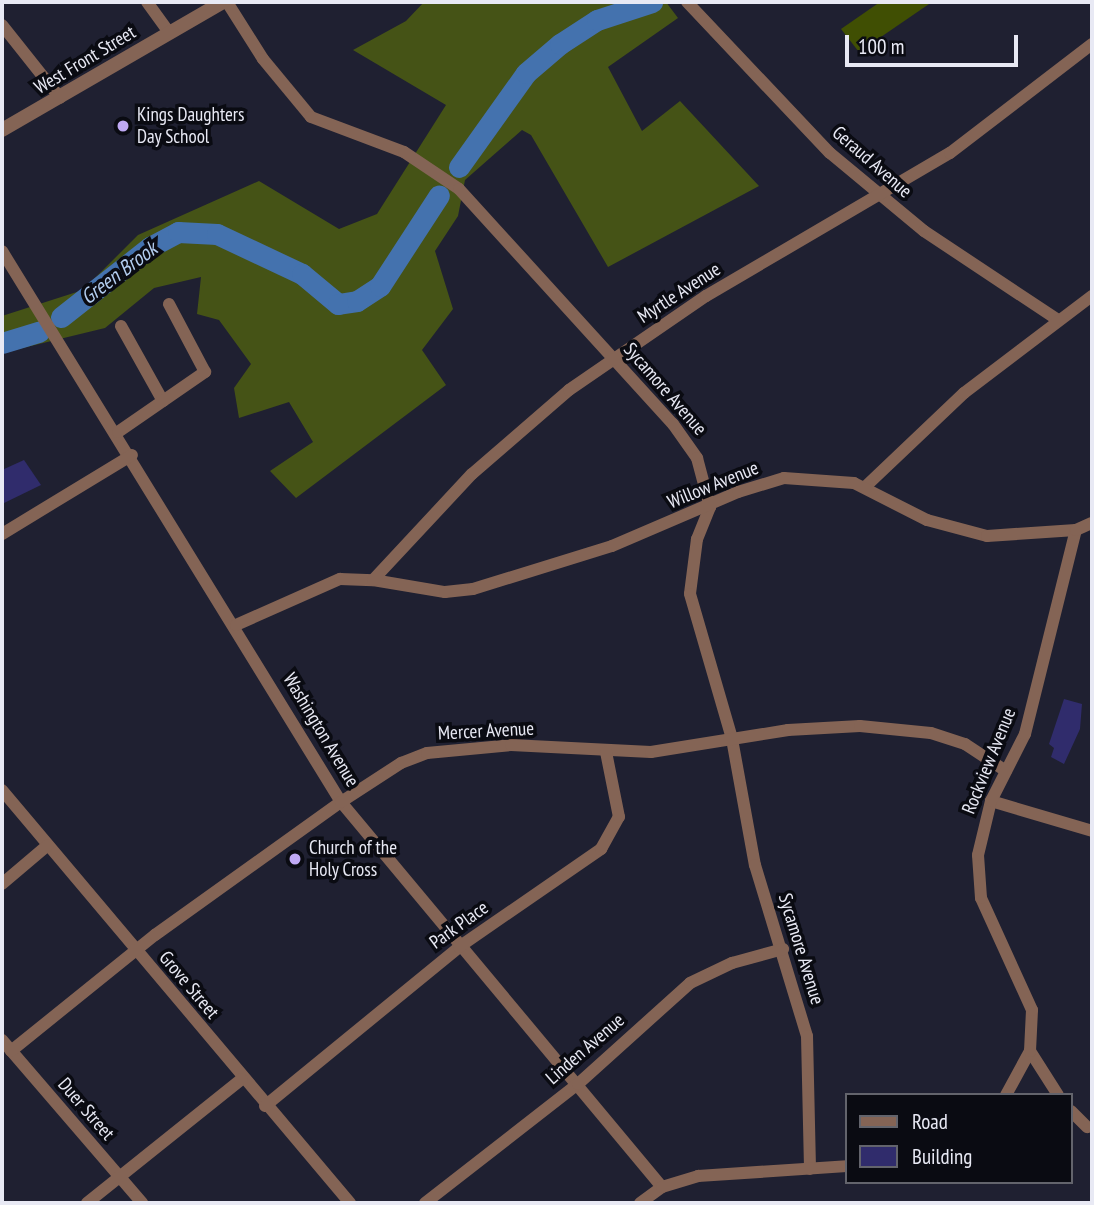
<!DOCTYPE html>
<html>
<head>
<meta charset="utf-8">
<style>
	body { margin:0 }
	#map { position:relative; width:1094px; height:1205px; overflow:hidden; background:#1f2031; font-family:"PT Sans Narrow",sans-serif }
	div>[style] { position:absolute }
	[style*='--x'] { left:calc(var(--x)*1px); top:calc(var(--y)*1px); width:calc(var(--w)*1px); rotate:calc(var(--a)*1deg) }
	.green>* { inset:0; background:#404f03 }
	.forest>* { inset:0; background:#455316 }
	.river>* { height:21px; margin:-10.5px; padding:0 10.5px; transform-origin:10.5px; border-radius:10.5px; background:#4472ae }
	.building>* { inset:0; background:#302c6c }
	.minor>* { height:12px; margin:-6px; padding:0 6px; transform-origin:6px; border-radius:6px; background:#846455 }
	.tertiary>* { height:14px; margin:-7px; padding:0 7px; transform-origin:7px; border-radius:7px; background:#846455 }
	.dots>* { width:19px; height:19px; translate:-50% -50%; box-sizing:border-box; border:4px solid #0a0b12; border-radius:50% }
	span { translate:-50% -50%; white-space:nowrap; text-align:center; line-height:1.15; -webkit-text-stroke:7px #0a0b12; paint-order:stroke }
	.street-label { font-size:19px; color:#e8e9f4 }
	.poi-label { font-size:19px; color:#e8e9f4 }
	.left { translate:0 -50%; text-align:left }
	.water-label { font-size:21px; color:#b3cdef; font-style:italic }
	.frame { position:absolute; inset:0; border:4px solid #e8e9f4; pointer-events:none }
	.legend { position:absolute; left:845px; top:1093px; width:228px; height:91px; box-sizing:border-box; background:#0a0b12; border:2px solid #63646c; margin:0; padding:9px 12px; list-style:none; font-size:21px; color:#e8e9f4 }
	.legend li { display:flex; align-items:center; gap:14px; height:35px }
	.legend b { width:35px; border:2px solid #63646c }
	.scale { position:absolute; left:845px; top:35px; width:173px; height:32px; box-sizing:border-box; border:4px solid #e8e9f4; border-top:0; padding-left:9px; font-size:21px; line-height:24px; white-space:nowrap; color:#e8e9f4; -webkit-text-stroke:5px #0a0b12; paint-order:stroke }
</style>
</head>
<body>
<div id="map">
	<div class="green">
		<i style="clip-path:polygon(880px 2px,932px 2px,859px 52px,841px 29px)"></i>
	</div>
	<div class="forest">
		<i style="clip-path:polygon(424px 2px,666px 2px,678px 18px,608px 67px,642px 131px,680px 101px,759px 186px,608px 267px,531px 135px,522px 130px,465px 180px,458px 216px,435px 251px,453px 309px,422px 350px,446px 385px,296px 498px,270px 471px,313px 442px,289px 402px,239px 418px,234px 388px,251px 364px,219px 320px,197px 314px,201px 277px,154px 288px,105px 328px,2px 353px,2px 316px,83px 290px,138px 235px,259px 181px,339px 229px,377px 214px,446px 105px,353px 50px,406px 21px)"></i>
	</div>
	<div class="river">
		<i style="--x:459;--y:167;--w:115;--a:-54.5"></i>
		<i style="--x:526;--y:73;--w:45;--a:-40.5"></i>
		<i style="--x:560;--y:44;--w:44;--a:-33"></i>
		<i style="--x:597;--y:20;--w:58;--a:-18.1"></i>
		<i style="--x:61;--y:317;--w:113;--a:-38.2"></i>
		<i style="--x:150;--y:247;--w:32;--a:-28"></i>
		<i style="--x:178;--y:232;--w:39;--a:3"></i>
		<i style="--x:217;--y:234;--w:94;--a:25.2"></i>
		<i style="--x:302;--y:274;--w:47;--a:39.8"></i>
		<i style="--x:338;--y:304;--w:19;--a:-9"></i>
		<i style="--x:357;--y:301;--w:27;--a:-33"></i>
		<i style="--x:380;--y:286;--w:108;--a:-57"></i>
		<i style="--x:2;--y:343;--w:39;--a:-17"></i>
	</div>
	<div class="building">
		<i style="clip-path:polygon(24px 460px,41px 485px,2px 504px,2px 470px)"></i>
		<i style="clip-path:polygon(1064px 699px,1082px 704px,1080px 729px,1064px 764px,1051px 757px,1054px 748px,1049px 744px)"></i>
	</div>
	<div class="minor">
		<i style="--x:147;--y:2;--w:37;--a:54"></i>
		<i style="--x:227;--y:2;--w:67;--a:57.7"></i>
		<i style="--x:263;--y:59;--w:75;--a:50.4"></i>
		<i style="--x:311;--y:117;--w:99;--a:20.6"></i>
		<i style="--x:404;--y:152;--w:66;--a:33.9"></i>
		<i style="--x:459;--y:189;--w:318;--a:47.7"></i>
		<i style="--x:673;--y:424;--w:42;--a:54.8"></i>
		<i style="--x:697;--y:458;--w:51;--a:75.1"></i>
		<i style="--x:710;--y:507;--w:35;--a:112"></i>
		<i style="--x:697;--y:539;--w:55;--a:97.3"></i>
		<i style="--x:690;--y:594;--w:151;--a:73.8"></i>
		<i style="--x:732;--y:739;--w:128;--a:79.7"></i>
		<i style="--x:755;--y:865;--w:179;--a:73.1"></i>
		<i style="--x:807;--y:1036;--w:133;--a:88.7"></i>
		<i style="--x:687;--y:2;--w:208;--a:46.6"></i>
		<i style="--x:830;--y:153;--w:122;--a:39.7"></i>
		<i style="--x:924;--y:231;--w:161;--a:33.6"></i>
		<i style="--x:2;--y:25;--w:93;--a:51.5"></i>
		<i style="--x:2;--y:251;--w:647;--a:58.4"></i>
		<i style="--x:341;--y:802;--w:501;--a:50.18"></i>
		<i style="--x:121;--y:326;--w:86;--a:60.8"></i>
		<i style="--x:118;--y:432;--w:106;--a:-34.6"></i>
		<i style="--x:205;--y:372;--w:77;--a:-117.9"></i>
		<i style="--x:865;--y:487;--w:137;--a:-43.5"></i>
		<i style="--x:964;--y:393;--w:161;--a:-37.2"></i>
		<i style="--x:2;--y:534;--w:152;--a:-31.3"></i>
		<i style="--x:373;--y:580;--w:73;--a:9.5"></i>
		<i style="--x:445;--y:592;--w:28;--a:-6"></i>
		<i style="--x:473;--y:589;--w:145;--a:-17.2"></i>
		<i style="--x:612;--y:546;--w:137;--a:-23.2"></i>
		<i style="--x:738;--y:492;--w:48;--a:-16.9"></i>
		<i style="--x:784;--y:478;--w:70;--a:4.1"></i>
		<i style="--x:854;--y:483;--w:82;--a:26.9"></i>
		<i style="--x:927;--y:520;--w:62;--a:14.9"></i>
		<i style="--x:987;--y:536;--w:89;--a:-3.9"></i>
		<i style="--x:236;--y:625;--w:114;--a:-23.9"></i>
		<i style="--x:340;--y:579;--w:33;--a:2"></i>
		<i style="--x:373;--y:580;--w:145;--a:-47"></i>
		<i style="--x:472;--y:474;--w:128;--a:-40.9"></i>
		<i style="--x:569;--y:390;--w:166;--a:-34.5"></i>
		<i style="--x:706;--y:296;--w:283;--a:-30.4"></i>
		<i style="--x:950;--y:153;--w:179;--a:-37.5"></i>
		<i style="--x:2;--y:790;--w:540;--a:49.88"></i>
		<i style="--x:991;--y:801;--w:105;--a:16.5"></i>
		<i style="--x:2;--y:884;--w:60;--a:-40.3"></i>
		<i style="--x:2;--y:1040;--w:215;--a:49.3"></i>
		<i style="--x:11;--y:1051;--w:185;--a:-38.9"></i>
		<i style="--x:155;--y:935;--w:229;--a:-35.6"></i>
		<i style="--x:341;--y:802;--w:72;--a:-33"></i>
		<i style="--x:401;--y:763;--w:28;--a:-21"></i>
		<i style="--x:427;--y:753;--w:84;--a:-5.4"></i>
		<i style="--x:511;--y:745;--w:140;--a:2.9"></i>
		<i style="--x:651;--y:752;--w:139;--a:-9.1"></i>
		<i style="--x:788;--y:730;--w:72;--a:-3.2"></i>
		<i style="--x:860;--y:726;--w:71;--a:5.6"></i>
		<i style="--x:931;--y:733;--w:36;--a:18"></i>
		<i style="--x:965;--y:744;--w:49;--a:33.4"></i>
		<i style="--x:1030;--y:1051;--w:52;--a:57.5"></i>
		<i style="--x:1006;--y:1095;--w:50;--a:-61.4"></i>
		<i style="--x:1030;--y:1051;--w:41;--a:-87.2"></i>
		<i style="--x:1032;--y:1010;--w:123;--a:-114.5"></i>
		<i style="--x:981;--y:898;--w:43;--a:-94"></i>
		<i style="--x:978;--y:855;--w:56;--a:-76.5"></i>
		<i style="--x:991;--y:801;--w:75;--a:-63.1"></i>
		<i style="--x:1025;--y:734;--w:210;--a:-76"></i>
		<i style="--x:1076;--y:530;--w:17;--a:-24"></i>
		<i style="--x:265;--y:1106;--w:251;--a:-39.3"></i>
		<i style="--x:459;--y:947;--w:173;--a:-34.6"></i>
		<i style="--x:601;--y:849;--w:37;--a:-61"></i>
		<i style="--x:619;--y:817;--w:66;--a:-101.3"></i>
		<i style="--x:1071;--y:1111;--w:23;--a:45"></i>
		<i style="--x:87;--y:1203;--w:198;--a:-38.7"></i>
		<i style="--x:425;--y:1203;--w:194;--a:-37.9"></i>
		<i style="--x:578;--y:1084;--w:151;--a:-42"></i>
		<i style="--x:690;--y:983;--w:47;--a:-25.5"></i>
		<i style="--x:732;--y:963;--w:53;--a:-15.4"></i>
		<i style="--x:640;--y:1203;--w:27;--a:-36"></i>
		<i style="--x:662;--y:1187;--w:38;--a:-17"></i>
		<i style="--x:698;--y:1176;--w:149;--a:-3.8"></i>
	</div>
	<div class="tertiary">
		<i style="--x:2;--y:130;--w:255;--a:-30.1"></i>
	</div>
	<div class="dots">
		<i style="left:123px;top:126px;background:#bfa9f4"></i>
		<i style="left:295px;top:859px;background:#bfa9f4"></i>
	</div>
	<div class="street-label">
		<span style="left:85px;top:60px;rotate:-31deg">West Front Street</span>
		<span style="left:872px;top:162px;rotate:41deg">Geraud Avenue</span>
		<span style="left:679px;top:293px;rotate:-33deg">Myrtle Avenue</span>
		<span style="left:665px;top:389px;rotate:49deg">Sycamore Avenue</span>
		<span style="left:713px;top:485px;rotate:-22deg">Willow Avenue</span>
		<span style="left:321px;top:730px;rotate:59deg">Washington Avenue</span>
		<span style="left:486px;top:731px;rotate:-3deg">Mercer Avenue</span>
		<span style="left:989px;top:761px;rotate:-68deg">Rockview Avenue</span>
		<span style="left:459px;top:925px;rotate:-36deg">Park Place</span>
		<span style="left:801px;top:949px;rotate:73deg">Sycamore Avenue</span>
		<span style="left:189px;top:985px;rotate:50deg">Grove Street</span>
		<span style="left:585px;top:1049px;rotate:-41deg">Linden Avenue</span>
		<span style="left:86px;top:1109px;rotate:49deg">Duer Street</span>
	</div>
	<div class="poi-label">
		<span class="left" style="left:137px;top:126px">Kings Daughters<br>Day School</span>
		<span class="left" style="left:309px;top:859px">Church of the<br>Holy Cross</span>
	</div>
	<div class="water-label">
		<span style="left:119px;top:273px;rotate:-37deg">Green Brook</span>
	</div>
	<div class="frame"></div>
	<ul class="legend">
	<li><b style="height:9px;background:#846455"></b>Road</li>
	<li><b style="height:19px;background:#302c6c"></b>Building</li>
	</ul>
	<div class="scale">100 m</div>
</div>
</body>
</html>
